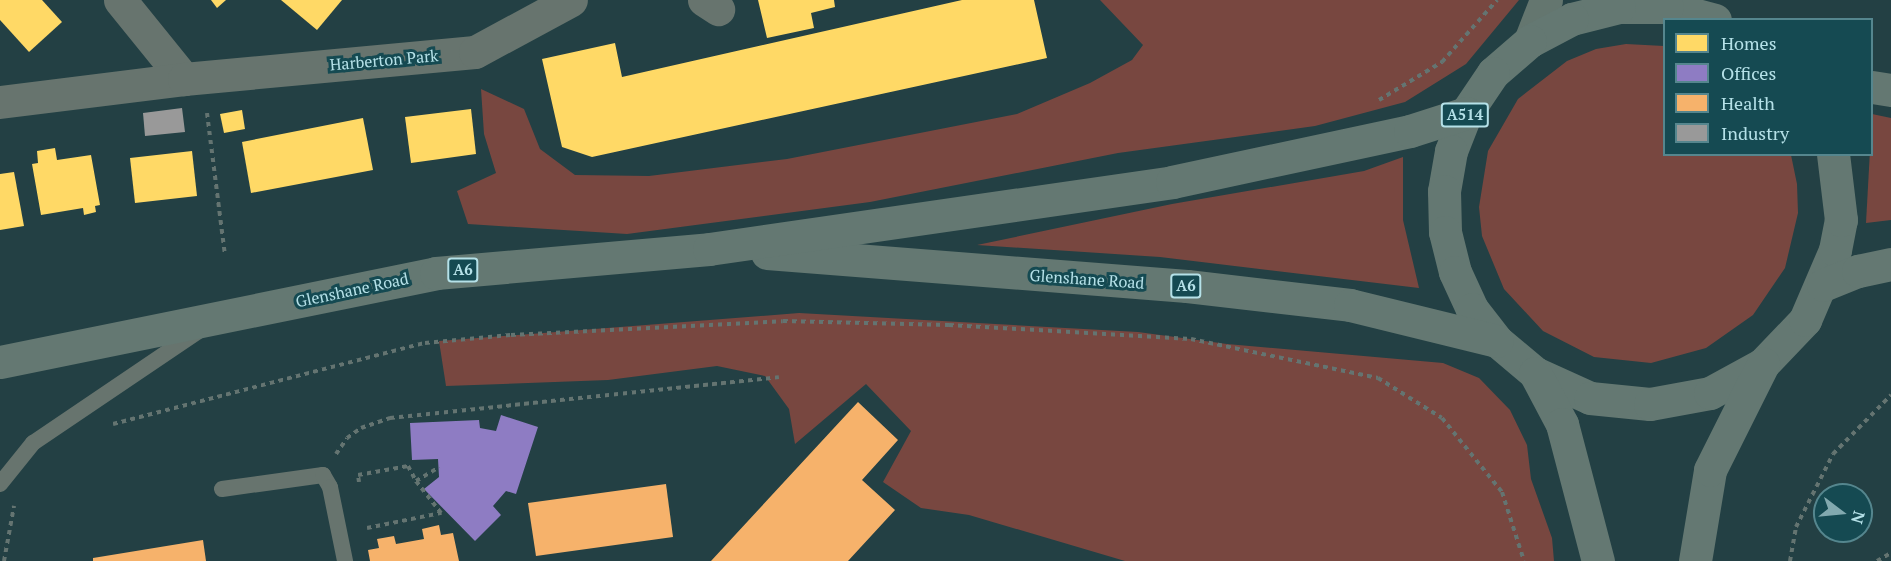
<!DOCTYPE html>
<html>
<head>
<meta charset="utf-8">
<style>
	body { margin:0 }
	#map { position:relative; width:1891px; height:561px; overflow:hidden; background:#234044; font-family:"PT Serif",serif }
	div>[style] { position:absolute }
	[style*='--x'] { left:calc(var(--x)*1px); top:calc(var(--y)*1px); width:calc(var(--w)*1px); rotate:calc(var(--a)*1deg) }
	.green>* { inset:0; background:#784740 }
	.homes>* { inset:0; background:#ffd966 }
	.offices>* { inset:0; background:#8e7cc3 }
	.health>* { inset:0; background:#f6b26b }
	.industry>* { inset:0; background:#999 }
	.path>* { height:4px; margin-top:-2px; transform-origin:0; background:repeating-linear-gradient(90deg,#647471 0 4.5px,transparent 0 9px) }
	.lane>* { height:16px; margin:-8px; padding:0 8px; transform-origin:8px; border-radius:8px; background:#67746e }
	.street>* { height:33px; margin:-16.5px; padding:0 16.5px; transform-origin:16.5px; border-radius:16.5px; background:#67746e }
	.secondary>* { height:33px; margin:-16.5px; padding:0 16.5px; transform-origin:16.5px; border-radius:16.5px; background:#64766f }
	.highway>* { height:33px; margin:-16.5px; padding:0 16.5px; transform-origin:16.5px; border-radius:16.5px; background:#647872 }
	span { translate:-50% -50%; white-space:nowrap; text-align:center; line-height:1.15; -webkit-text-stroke:6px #154a52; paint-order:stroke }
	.shield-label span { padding:2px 4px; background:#154a52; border:2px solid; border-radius:4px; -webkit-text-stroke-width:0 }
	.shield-label { font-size:15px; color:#b5e1e8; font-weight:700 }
	.street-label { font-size:16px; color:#b5e1e8 }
	.legend { position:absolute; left:1663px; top:18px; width:210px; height:138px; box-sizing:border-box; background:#154a52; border:2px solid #55868e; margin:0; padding:8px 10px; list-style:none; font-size:18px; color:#b5e1e8 }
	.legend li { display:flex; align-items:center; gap:12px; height:30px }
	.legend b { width:30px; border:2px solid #55868e }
	.north { position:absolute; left:1813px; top:483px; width:60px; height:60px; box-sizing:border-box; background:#154a52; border:2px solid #55868e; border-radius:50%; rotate:106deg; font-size:16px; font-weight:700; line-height:24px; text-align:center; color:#b5e1e8 }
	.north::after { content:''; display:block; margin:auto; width:21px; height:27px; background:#82a9af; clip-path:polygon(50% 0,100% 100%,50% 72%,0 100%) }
</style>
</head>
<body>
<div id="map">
	<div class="green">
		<i style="clip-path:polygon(1100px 0,1519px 0,1466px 64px,1405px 102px,1315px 126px,1118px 153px,870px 202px,627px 234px,468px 224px,457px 191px,496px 173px,484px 134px,481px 89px,524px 109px,540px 149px,575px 175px,649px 176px,787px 159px,1017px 114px,1090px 83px,1132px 60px,1143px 45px)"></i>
		<i style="clip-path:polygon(1626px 44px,1664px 46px,1664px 154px,1791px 155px,1797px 184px,1798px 213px,1785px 268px,1753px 315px,1706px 348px,1651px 363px,1594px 357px,1543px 331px,1504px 289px,1482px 236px,1479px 207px,1488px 151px,1518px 99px,1567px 61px,1596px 49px)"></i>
		<i style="clip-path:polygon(1872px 114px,1891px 118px,1891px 220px,1866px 223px)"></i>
		<i style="clip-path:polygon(1403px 157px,1403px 220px,1419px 288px,1160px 257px,977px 245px,1172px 204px,1364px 171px)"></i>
		<i style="clip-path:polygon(799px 313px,1138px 332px,1227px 344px,1443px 363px,1479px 378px,1510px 410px,1527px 445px,1531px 479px,1552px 538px,1554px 561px,1125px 561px,969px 515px,921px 508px,883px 482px,911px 431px,866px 384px,795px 444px,789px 409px,765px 376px,717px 366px,608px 380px,446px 386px,439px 341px)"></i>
	</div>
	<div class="homes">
		<i style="clip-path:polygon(0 0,42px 0,62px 22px,29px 52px,0 20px)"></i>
		<i style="clip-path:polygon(211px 0,226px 0,217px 8px)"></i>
		<i style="clip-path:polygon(281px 0,342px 0,317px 30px)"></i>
		<i style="clip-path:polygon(758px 0,834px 0,835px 7px,811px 13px,814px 28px,767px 38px)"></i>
		<i style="clip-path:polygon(962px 0,1034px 0,1047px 58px,592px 157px,562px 147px,542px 59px,615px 43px,622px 77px)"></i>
		<i style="clip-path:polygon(471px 109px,476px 154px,411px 163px,405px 117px)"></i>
		<i style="clip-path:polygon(242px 110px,245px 129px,224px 133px,220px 114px)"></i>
		<i style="clip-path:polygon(363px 118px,373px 170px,251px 193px,242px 142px)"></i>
		<i style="clip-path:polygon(55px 148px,57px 160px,91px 155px,100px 205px,95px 206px,96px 212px,84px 215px,83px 208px,41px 215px,32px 164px,38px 163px,37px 151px)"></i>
		<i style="clip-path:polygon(192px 151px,197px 196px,135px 203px,130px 158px)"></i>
		<i style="clip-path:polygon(14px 172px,24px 226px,0 230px,0 174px)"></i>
	</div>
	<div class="offices">
		<i style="clip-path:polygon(501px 415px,538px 427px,516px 494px,506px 491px,493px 506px,501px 515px,475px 541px,424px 489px,439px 477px,438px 459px,412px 460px,410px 423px,479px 420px,480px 428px,496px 431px)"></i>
	</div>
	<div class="health">
		<i style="clip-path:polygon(858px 402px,898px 440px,862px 480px,895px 510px,848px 561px,711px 561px)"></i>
		<i style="clip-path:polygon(666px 484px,673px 537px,536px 556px,528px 503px)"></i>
		<i style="clip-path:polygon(439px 525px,441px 535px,453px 533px,459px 561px,370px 561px,368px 550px,379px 548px,377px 539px,394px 536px,396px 544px,424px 539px,422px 529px)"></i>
		<i style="clip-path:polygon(203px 540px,206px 561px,93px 561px,93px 558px)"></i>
	</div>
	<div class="industry">
		<i style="clip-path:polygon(182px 108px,185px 132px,145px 136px,143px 113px)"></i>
	</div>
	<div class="path">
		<i style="--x:1379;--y:100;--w:74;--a:-31.1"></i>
		<i style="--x:1442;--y:62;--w:83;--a:-48.4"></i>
		<i style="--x:207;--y:113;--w:143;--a:82.8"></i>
		<i style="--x:113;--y:424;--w:322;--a:-14.6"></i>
		<i style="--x:425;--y:343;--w:86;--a:-5.3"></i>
		<i style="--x:511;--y:335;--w:272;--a:-2.9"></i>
		<i style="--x:783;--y:321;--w:166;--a:1.4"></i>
		<i style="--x:949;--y:325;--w:242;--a:3.3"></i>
		<i style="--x:1191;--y:339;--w:191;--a:11.8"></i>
		<i style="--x:1378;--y:378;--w:75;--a:32"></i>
		<i style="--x:1442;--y:418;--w:95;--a:51"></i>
		<i style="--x:1502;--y:492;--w:72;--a:72.3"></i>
		<i style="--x:336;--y:454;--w:19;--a:-55"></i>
		<i style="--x:347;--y:438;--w:17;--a:-36"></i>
		<i style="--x:361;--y:428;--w:31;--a:-19"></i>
		<i style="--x:390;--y:418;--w:391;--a:-6"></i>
		<i style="--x:359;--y:482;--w:7;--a:-98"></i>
		<i style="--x:358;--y:475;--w:51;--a:-10.2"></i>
		<i style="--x:408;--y:466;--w:17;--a:62"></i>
		<i style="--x:367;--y:528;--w:76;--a:-11.5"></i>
		<i style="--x:441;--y:513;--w:41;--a:-128"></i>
		<i style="--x:416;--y:481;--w:27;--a:-31"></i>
		<i style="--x:4;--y:561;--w:56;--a:-79.7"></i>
		<i style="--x:1790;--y:561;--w:35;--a:-80"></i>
		<i style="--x:1796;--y:527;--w:82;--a:-63.1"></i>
		<i style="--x:1833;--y:454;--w:83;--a:-45.5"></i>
		<i style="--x:1877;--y:561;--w:16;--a:-30"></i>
	</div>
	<div class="lane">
		<i style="--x:0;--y:484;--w:53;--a:-51.2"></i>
		<i style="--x:33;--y:443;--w:202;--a:-34.1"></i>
		<i style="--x:222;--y:489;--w:102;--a:-7.9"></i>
		<i style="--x:323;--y:475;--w:14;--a:60"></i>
		<i style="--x:330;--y:487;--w:76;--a:78.5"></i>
	</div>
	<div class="street">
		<i style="--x:120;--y:0;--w:102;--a:51"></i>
		<i style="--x:704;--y:0;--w:17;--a:33"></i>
		<i style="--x:0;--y:102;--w:185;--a:-7.1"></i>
		<i style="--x:184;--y:79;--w:292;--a:-5.3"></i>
		<i style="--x:475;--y:52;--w:109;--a:-28.4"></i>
	</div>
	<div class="secondary">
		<i style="--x:1530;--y:41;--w:44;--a:-68.7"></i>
	</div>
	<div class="highway">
		<i style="--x:1715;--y:20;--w:50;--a:-164.8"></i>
		<i style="--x:1667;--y:7;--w:48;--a:180"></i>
		<i style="--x:1619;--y:7;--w:49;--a:165.7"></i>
		<i style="--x:1572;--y:19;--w:47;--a:152.4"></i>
		<i style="--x:1530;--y:41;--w:49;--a:139.1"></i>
		<i style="--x:1493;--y:73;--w:48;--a:124"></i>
		<i style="--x:1466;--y:113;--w:41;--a:111.5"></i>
		<i style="--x:1451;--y:151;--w:41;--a:99.9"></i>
		<i style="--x:1444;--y:191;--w:41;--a:88.6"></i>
		<i style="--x:1445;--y:232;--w:41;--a:76"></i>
		<i style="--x:1455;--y:272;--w:41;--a:65.3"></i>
		<i style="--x:1472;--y:309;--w:41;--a:52"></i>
		<i style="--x:1497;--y:341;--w:50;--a:40.1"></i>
		<i style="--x:1535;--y:373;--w:60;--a:24.4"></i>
		<i style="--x:1590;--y:398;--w:60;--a:5.7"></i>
		<i style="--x:1650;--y:404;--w:61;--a:-10.4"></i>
		<i style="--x:1710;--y:393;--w:60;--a:-28.7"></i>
		<i style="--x:1763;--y:364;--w:61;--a:-46.3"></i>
		<i style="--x:1805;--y:320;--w:76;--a:-66.8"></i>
		<i style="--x:1835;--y:250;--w:31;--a:-79"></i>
		<i style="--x:1841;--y:220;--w:66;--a:-96.9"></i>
		<i style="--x:1872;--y:87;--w:19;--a:9"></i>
		<i style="--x:767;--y:253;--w:421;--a:4.5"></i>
		<i style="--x:1187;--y:286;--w:164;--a:6.6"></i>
		<i style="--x:1350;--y:305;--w:151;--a:13.8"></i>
		<i style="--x:1823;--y:285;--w:38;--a:-22"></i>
		<i style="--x:1858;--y:271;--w:34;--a:-12"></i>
		<i style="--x:0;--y:362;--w:445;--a:-11.5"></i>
		<i style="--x:436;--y:273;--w:274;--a:-5"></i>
		<i style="--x:709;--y:249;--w:468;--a:-8.2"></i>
		<i style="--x:1172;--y:182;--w:243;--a:-12.1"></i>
		<i style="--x:1410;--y:131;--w:59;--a:-17.8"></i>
		<i style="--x:1535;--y:373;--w:58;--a:62.1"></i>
		<i style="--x:1562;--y:424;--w:142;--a:75.3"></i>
		<i style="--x:1695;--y:561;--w:92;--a:-80.6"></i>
		<i style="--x:1710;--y:470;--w:119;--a:-63.4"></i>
	</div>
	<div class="shield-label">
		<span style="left:1465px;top:115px">A514</span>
		<span style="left:463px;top:270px">A6</span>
		<span style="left:1186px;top:286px">A6</span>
	</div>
	<div class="street-label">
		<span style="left:384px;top:60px;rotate:-5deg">Harberton Park</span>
		<span style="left:1087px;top:279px;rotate:4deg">Glenshane Road</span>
		<span style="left:352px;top:290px;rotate:-12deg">Glenshane Road</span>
	</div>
	<ul class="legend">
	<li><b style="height:16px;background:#ffd966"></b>Homes</li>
	<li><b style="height:16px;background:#8e7cc3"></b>Offices</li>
	<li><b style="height:16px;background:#f6b26b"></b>Health</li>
	<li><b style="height:16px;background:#999"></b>Industry</li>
	</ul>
	<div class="north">N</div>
</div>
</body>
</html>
